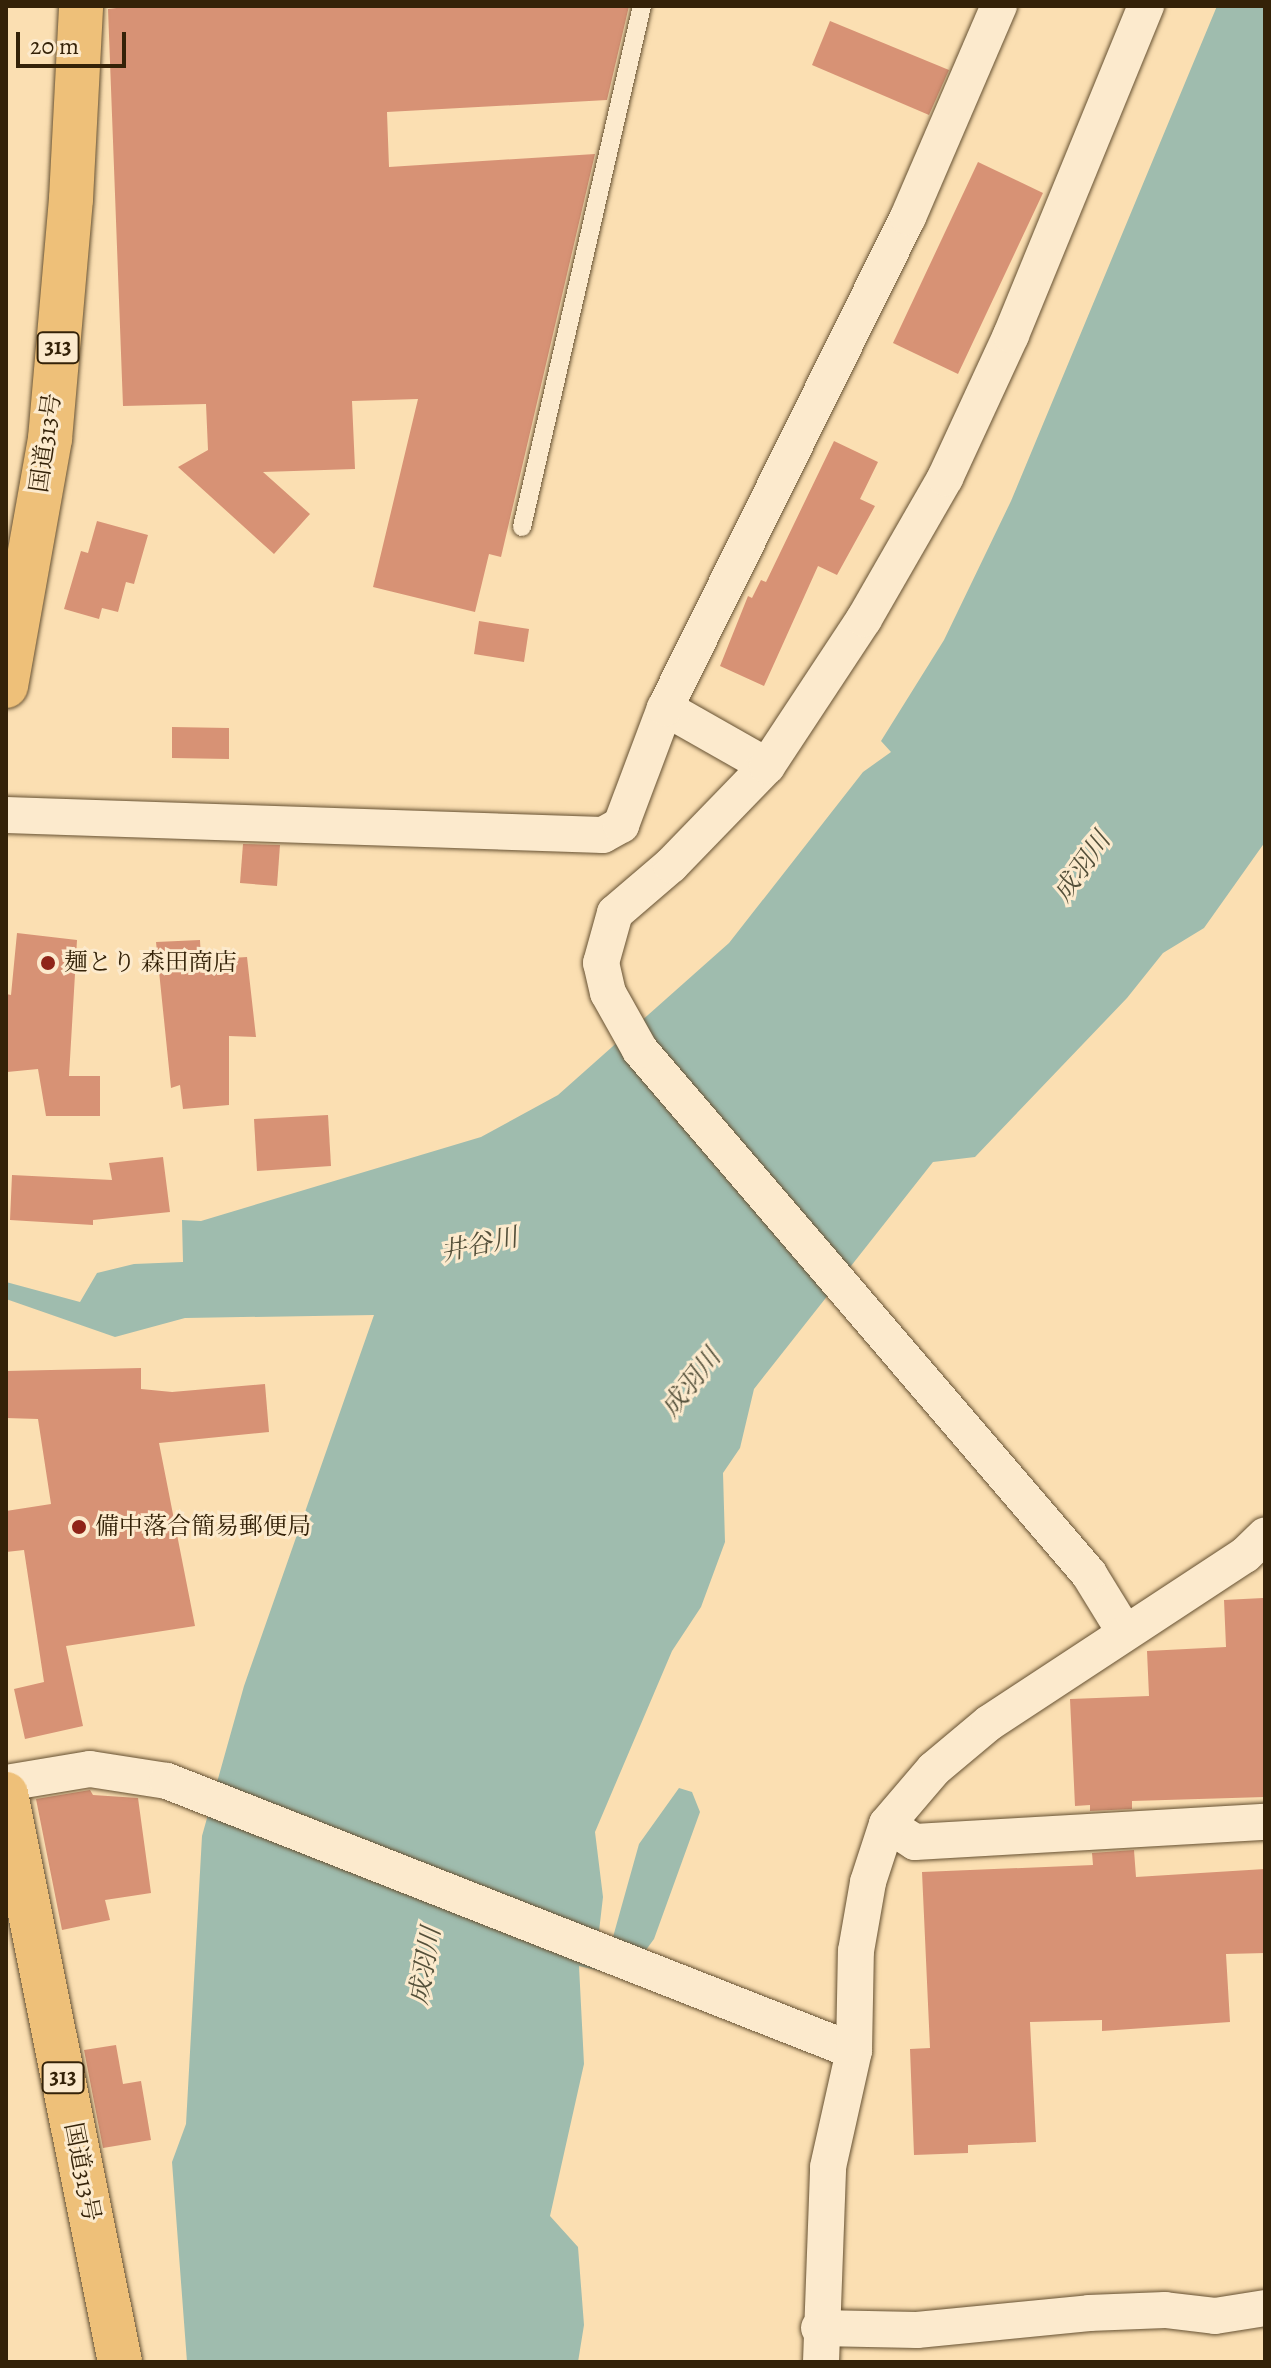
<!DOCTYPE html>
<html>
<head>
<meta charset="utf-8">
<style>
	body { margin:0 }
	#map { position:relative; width:1271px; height:2368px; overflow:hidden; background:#fbdfb2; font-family:Alegreya,"Noto Serif JP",serif }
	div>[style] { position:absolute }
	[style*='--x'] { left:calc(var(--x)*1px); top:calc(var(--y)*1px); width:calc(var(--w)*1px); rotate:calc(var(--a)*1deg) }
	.water>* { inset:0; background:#9fbcae }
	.building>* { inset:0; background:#d79275 }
	.roads { filter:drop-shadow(0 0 2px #665132) drop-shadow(0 0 2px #665132) }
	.service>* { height:18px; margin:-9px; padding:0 9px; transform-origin:9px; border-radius:9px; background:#fceacd }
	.minor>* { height:36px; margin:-18px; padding:0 18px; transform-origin:18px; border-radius:18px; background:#fceacd }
	.trunk>* { height:44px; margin:-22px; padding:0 22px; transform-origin:22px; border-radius:22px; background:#eec079 }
	.dots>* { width:22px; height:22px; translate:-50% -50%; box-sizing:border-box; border:4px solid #fceacd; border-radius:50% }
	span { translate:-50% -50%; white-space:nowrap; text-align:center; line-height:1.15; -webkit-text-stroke:6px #fceacd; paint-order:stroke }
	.shield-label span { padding:2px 6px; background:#fceacd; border:2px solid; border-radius:6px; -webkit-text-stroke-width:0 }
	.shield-label { font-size:22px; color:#342208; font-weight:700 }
	.street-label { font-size:24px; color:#342208 }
	.poi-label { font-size:24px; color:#342208 }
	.left { translate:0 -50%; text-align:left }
	.water-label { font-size:26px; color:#54503a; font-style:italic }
	.frame { position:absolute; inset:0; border:8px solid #342208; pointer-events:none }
	.scale { position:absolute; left:16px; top:32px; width:110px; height:36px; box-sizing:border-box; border:4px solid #342208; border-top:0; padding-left:10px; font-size:24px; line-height:28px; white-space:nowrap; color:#342208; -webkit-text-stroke:6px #fceacd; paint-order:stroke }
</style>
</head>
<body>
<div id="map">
	<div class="water">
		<i style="clip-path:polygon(1217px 6px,1265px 6px,1265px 842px,1204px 928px,1163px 953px,1127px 998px,975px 1157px,933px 1162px,754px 1389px,740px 1448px,723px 1473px,725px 1542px,701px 1607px,672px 1651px,595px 1832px,603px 1897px,596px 1957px,606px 1962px,639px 1844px,679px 1788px,692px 1792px,700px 1812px,654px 1939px,626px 1977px,579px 1966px,584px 2064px,550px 2216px,578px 2247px,584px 2325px,578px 2362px,187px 2362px,172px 2162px,186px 2124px,202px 1836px,244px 1686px,374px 1315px,185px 1318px,115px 1337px,6px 1299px,6px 1282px,80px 1302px,97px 1273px,134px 1264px,183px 1262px,182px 1220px,201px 1221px,481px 1137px,558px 1095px,729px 943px,863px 772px,891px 752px,881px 741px,944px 640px,1011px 501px)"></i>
	</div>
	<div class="building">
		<i style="clip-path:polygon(133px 6px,629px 6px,607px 100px,387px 112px,389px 167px,595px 154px,501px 557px,489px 554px,475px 612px,373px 587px,418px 399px,352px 401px,355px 469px,263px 472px,310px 514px,274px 554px,178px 467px,208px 450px,206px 404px,123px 406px,108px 9px)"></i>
		<i style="clip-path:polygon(830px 21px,949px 70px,929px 115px,812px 65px)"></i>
		<i style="clip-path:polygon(978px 162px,1043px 193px,958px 374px,893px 343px)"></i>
		<i style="clip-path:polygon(834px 441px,878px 462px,860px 499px,875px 506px,837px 575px,818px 566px,764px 686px,720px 666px,748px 596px,752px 598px,761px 580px,766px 582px)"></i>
		<i style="clip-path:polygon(97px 521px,148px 535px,134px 584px,126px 582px,118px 612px,102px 608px,99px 619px,64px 609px,81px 551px,88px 553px)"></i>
		<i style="clip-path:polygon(479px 621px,529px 629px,524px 662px,474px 654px)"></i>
		<i style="clip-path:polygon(172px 727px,229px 728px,229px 759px,172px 758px)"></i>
		<i style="clip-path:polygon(243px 844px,280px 845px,277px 886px,240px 883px)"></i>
		<i style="clip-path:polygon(17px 933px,77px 940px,69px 1076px,100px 1076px,100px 1116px,46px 1116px,38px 1069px,7px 1072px,6px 994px,11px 995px)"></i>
		<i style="clip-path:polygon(200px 940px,201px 960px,247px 957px,256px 1037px,229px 1036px,229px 1105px,183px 1109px,180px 1085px,171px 1088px,156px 942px)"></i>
		<i style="clip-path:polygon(328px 1115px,331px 1166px,257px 1171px,254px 1119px)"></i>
		<i style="clip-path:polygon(163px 1157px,170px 1212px,93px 1220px,93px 1225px,10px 1220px,12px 1175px,112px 1180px,109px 1163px)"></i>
		<i style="clip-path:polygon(141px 1368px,141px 1389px,172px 1392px,265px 1384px,269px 1432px,159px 1443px,195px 1626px,66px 1646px,83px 1726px,25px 1739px,14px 1689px,44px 1682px,24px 1550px,6px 1552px,6px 1511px,51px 1504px,38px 1419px,6px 1418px,6px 1371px)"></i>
		<i style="clip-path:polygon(1263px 1598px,1265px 1797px,1132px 1801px,1132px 1809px,1090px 1811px,1090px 1805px,1075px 1806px,1070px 1699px,1149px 1696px,1147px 1651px,1226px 1647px,1224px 1600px)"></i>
		<i style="clip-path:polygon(90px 1790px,93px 1795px,138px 1798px,151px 1893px,105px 1900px,110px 1920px,62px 1930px,36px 1799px)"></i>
		<i style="clip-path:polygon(1134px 1850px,1136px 1877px,1265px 1869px,1265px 1953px,1226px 1954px,1230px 2022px,1102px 2031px,1102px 2020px,1030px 2022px,1036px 2142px,968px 2145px,968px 2153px,914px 2155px,910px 2049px,930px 2048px,922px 1872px,1093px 1865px,1092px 1853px)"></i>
		<i style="clip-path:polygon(116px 2045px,123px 2084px,141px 2081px,151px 2140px,103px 2148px,84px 2050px)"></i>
	</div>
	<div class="roads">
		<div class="service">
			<i style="--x:522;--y:527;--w:535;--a:-77.03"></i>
		</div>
		<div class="minor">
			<i style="--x:665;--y:708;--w:117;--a:29.6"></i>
			<i style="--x:6;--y:815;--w:597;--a:1.92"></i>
			<i style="--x:603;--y:835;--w:21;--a:-29"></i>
			<i style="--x:621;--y:825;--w:125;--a:-69.4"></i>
			<i style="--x:665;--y:708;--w:548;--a:-63.67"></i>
			<i style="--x:908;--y:217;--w:230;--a:-66.7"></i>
			<i style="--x:1124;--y:1631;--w:67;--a:-121.6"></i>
			<i style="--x:1089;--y:1574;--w:690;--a:-130.59"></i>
			<i style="--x:640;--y:1050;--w:65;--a:-119.3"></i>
			<i style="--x:608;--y:993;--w:31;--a:-103"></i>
			<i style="--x:601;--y:963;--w:52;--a:-74.4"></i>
			<i style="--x:615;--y:913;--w:74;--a:-40.6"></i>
			<i style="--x:671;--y:865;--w:138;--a:-45.9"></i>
			<i style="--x:767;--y:766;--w:176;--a:-56.6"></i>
			<i style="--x:864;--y:619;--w:163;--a:-60.1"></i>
			<i style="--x:945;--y:478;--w:157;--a:-65.2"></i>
			<i style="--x:1011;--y:335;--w:356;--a:-67.7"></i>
			<i style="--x:6;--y:1783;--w:85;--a:-9.5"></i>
			<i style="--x:90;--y:1769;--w:78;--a:8.9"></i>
			<i style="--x:167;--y:1781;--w:738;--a:21.46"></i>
			<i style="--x:887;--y:1824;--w:33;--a:33"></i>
			<i style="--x:915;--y:1842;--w:351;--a:-3.3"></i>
			<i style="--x:819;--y:2328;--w:98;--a:1.2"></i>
			<i style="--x:917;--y:2330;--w:173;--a:-5.6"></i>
			<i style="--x:1089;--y:2313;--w:76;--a:-2.3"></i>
			<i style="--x:1165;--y:2310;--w:50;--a:6.8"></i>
			<i style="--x:1215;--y:2316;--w:51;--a:-9.1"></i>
			<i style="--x:821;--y:2362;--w:195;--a:-87.9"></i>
			<i style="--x:828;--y:2167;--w:119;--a:-77.4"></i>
			<i style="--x:854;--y:2051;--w:100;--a:-88.9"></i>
			<i style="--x:856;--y:1951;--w:70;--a:-80.1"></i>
			<i style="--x:868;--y:1882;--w:61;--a:-71.9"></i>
			<i style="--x:887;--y:1824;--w:72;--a:-49.5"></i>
			<i style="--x:934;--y:1769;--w:72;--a:-39.9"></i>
			<i style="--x:989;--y:1723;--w:306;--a:-33.3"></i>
			<i style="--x:1245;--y:1555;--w:28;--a:-44"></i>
		</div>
		<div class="trunk">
			<i style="--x:6;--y:686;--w:251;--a:-79.9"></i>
			<i style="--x:50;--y:439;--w:241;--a:-85"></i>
			<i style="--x:71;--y:199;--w:193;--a:-87"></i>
			<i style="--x:6;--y:1794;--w:579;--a:78.65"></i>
		</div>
	</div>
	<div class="dots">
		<i style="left:48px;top:963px;background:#8f2418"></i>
		<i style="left:79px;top:1527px;background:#8f2418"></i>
	</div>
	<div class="shield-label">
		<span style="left:58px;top:348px">313</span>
		<span style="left:63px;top:2078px">313</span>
	</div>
	<div class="street-label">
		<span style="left:46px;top:443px;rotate:-82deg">国道313号</span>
		<span style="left:82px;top:2172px;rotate:79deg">国道313号</span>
	</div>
	<div class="poi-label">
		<span class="left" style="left:64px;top:963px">麺とり 森田商店</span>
		<span class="left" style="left:95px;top:1527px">備中落合簡易郵便局</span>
	</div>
	<div class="water-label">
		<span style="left:1082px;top:867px;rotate:-55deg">成羽川</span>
		<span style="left:479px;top:1245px;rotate:-12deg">井谷川</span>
		<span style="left:691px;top:1383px;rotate:-52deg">成羽川</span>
		<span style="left:425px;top:1966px;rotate:-80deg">成羽川</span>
	</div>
	<div class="frame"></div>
	<div class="scale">20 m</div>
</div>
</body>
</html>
